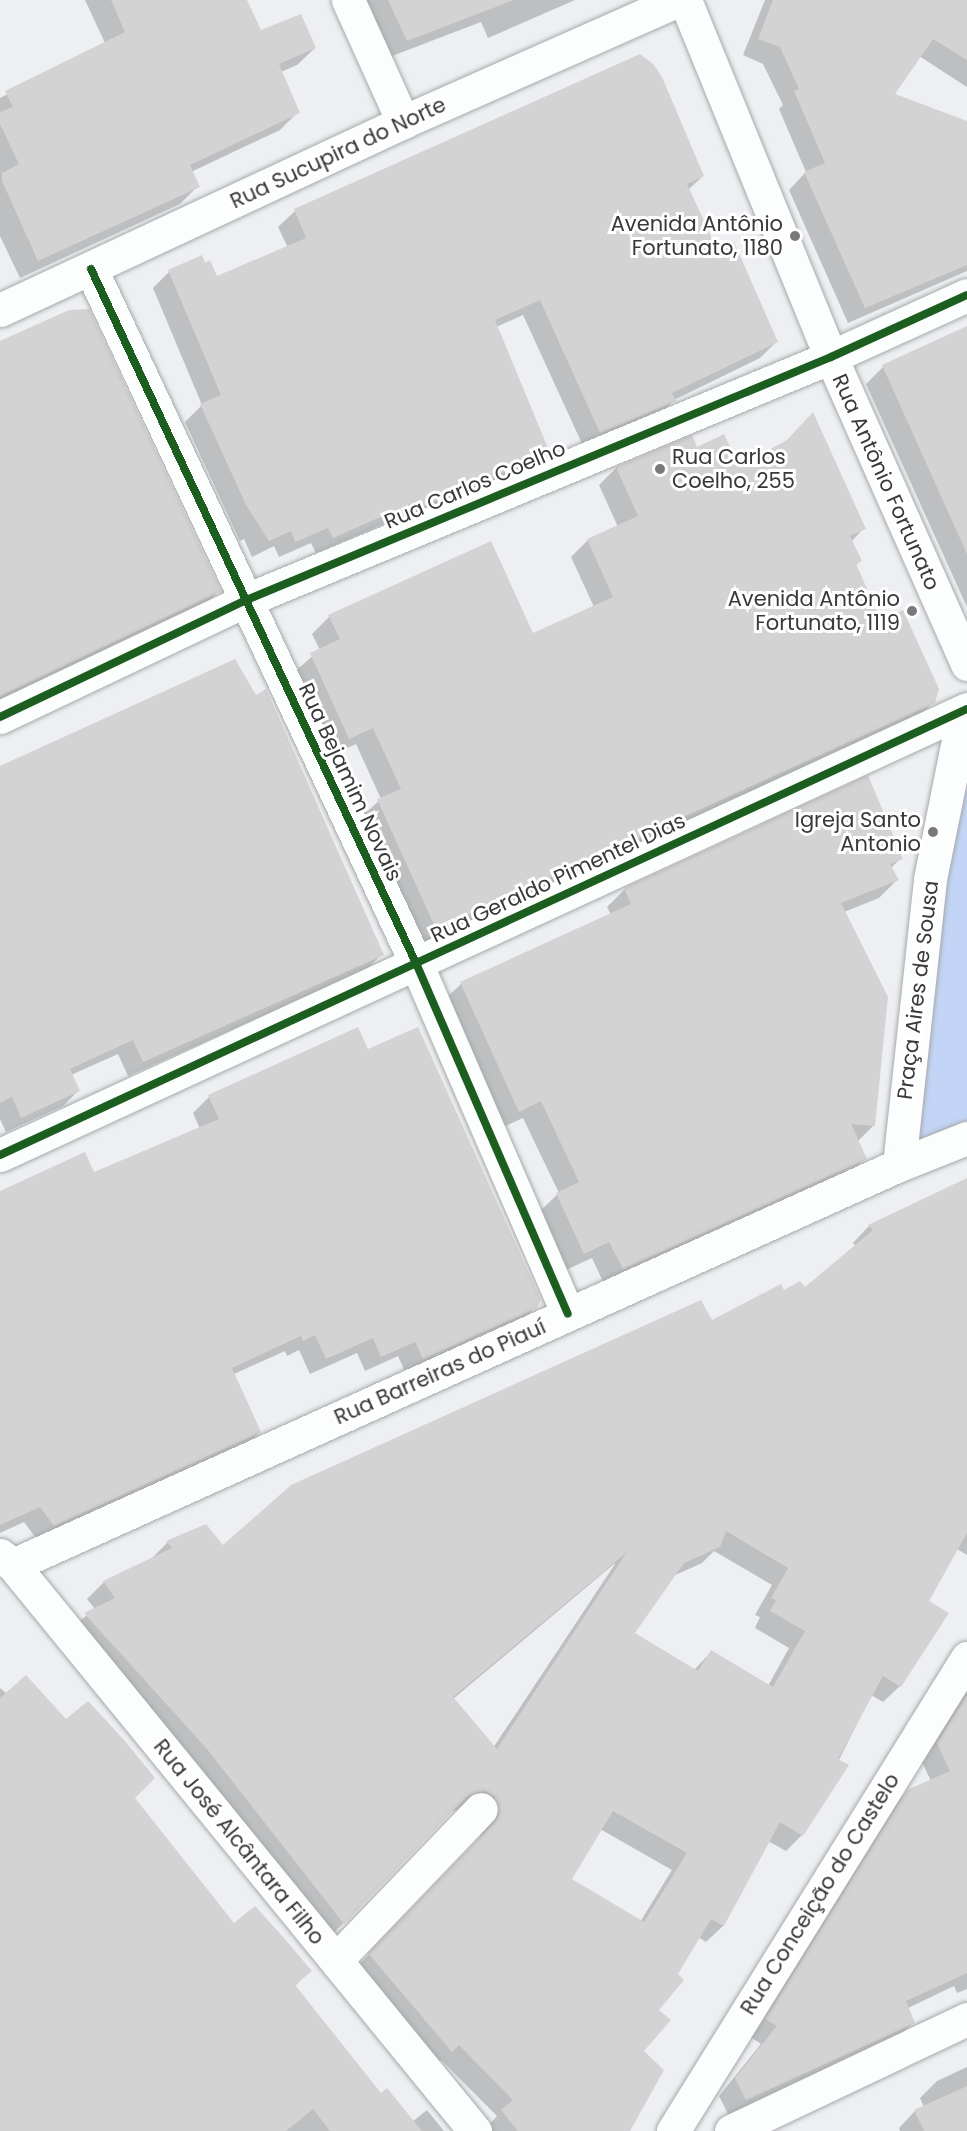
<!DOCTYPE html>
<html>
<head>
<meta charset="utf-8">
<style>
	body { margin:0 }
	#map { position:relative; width:967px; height:2131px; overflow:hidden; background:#edeff2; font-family:Poppins,sans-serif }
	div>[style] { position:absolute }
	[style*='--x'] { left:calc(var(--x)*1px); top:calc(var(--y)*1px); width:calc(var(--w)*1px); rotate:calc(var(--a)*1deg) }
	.green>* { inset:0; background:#c3d5f6 }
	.shadow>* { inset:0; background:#0003 }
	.building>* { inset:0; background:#d3d3d3 }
	.roads { filter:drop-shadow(0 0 2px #a8a9ab) drop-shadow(0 0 2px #a8a9ab) }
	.street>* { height:33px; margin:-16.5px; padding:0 16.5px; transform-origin:16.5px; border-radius:16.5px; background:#fcfdfd }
	.cycleway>* { height:8px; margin:-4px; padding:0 4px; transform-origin:4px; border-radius:4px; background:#1b5e20 }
	.dots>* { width:16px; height:16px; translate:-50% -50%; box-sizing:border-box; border:3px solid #fff; border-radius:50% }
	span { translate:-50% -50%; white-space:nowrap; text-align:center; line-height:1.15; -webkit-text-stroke:6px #fff; paint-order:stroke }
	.street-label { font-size:21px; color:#37393b }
	.poi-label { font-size:21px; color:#37393b }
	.right { translate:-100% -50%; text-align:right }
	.left { translate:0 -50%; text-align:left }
</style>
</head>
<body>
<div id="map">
	<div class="green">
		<i style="clip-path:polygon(967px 760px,967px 1135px,894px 1171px)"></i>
	</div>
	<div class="shadow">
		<i style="clip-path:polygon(85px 0,245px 0,261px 32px,315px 48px,297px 65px,281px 72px,298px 112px,280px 130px,191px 172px,198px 186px,180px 204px,20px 278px,0 236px,0 98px,105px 43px)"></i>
		<i style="clip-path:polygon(366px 0,575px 0,488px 38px,481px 22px,392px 56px)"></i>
		<i style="clip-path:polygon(765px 0,967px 0,967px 87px,919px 56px,893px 95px,967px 123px,967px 271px,848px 323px,789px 190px,806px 172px,779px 109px,783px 105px,763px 64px,743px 55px)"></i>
		<i style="clip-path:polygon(703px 176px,688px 190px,716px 251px,776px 342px,760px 358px,674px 400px,658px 417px,584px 448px,523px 315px,496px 327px,549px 453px,532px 469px,407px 521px,404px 515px,316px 553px,311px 543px,279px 557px,274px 546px,252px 557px,244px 539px,240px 541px,185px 422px,202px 405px,153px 288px,169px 272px,204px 265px,217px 278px,288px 248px,278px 227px,295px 211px)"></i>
		<i style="clip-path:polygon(967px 328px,967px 607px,866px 384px,883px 367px)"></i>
		<i style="clip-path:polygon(0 347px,219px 591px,204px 606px,0 703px)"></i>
		<i style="clip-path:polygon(691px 437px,696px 449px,864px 528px,851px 542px,860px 561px,855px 566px,881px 622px,933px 702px,916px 720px,419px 945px,361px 817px,381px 799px,356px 744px,332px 755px,294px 672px,320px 650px,312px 634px,329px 617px,532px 635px,594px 607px,571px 557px,588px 540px,618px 527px,599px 485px,616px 468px)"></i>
		<i style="clip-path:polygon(0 767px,382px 954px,367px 969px,128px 1076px,118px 1054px,71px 1075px,78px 1091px,63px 1106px,6px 1132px,0 1119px)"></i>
		<i style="clip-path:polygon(901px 858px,891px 868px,897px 880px,879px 898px,844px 912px,874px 1125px,857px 1142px,865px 1159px,847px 1176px,605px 1286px,592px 1258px,566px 1270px,539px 1212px,559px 1193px,523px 1118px,501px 1128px,443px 1001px,461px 984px,611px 915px,607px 907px,625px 889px)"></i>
		<i style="clip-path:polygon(357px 1029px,367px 1051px,536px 1307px,520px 1323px,406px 1374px,398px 1356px,365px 1371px,357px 1353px,310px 1374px,299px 1350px,287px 1356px,285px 1351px,234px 1374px,260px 1432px,244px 1448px,38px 1541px,24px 1522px,0 1533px,0 1193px,93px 1173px,200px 1129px,193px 1113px,209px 1097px)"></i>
		<i style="clip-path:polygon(evenodd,967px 1180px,967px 1555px,957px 1549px,927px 1602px,900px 1686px,883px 1702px,871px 1695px,802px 1835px,786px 1851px,768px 1841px,723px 1926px,706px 1942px,698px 1937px,657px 2010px,642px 2051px,628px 2131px,488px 2131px,486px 2128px,497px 2116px,441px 2060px,434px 2067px,353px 1971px,478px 1840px,483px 1831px,478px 1812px,468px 1807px,450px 1812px,327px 1940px,68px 1630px,95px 1609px,87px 1599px,104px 1582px,150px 1560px,167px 1543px,205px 1526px,223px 1547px,711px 1322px,784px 1292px,805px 1289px,856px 1246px,853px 1243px,869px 1226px,967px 1180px,714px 1551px,772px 1585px,755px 1615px,760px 1617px,755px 1628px,789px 1648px,768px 1686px,711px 1652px,694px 1670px,633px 1634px,673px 1576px,702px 1563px,714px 1551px,967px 1180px,614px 1564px,615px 1564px,493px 1748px,453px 1699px,614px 1564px,967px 1180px,600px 1829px,672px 1870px,640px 1922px,569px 1879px,600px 1829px)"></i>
		<i style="clip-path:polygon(0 1688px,133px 1798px,234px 1925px,310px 1971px,294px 1987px,381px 2095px,412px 2122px,427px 2110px,444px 2131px,0 2131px)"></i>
		<i style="clip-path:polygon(967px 1689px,967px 1989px,957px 1993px,954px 1986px,908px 2008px,913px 2023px,897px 2039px,729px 2116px,719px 2096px,761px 2044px,749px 2036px,891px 1808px,908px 1791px,931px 1781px,921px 1760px)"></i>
		<i style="clip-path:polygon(967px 2067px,967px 2131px,900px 2131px,899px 2128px,915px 2111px,924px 2107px,920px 2098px,937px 2081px)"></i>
	</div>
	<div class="building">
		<i style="clip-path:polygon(111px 0,247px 0,261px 30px,301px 14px,316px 48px,279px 64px,300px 113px,190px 165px,200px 187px,38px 261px,2px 181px,2px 173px,19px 164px,0 124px,0 112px,13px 107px,5px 91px,125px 32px)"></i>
		<i style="clip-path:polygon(388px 0,514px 0,407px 41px)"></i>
		<i style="clip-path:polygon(773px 0,967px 0,967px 60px,933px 39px,895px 94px,967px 121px,967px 265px,865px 308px,804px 172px,825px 163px,794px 91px,799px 89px,780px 47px,758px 39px)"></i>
		<i style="clip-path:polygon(640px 54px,654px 65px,662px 77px,704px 176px,687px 184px,717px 249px,734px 242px,778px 342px,672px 393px,676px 401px,600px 433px,540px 300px,495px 320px,550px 453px,424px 506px,421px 499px,333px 538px,328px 528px,295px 542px,291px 531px,269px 541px,246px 505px,200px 404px,221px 395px,168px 270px,202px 255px,205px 263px,210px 260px,217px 276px,306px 238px,294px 209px)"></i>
		<i style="clip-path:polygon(89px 309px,221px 591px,0 696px,0 341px,69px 310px)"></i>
		<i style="clip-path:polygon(967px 326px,967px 554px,882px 365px)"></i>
		<i style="clip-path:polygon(813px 412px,866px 529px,850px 536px,862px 561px,856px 564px,881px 620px,903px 610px,939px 689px,935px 703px,436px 929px,377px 799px,401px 789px,373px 728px,349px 739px,310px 653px,340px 639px,328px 615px,491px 541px,533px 633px,613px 597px,587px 539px,638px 516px,616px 467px,692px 435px,697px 447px,724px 434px,739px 466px,787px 440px)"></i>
		<i style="clip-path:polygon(235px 659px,256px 695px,266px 689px,384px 955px,143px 1062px,133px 1040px,70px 1069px,80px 1091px,21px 1118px,12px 1097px,0 1103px,0 766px)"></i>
		<i style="clip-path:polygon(868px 775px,903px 859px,890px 864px,899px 880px,841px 903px,888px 997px,875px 1126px,851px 1124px,867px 1159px,623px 1269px,609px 1242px,584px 1254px,556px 1193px,579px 1182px,541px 1101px,519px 1112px,460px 982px,631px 904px,624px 888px)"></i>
		<i style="clip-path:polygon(358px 1027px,368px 1049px,418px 1027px,541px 1300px,537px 1308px,423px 1359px,415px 1342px,381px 1357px,373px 1338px,326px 1359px,315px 1335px,303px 1341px,301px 1336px,232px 1368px,261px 1432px,54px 1526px,40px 1507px,0 1525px,0 1191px,85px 1152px,94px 1172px,219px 1119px,208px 1095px)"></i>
		<i style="clip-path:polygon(evenodd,967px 1178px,967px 1533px,929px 1601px,949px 1613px,901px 1687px,883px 1676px,838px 1759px,849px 1765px,803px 1836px,780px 1822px,724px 1926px,711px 1919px,678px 1974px,684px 1980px,659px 2010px,671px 2020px,644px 2051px,664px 2070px,630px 2131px,518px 2131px,501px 2110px,513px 2100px,459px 2045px,452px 2052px,368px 1953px,495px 1822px,499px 1813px,494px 1796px,485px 1791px,467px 1796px,344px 1924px,207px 1749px,84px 1613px,115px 1598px,103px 1581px,172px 1548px,166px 1541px,206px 1524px,223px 1545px,291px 1485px,701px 1300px,712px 1320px,781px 1284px,784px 1290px,800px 1281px,805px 1287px,873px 1230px,868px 1225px,967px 1178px,726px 1531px,788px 1568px,771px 1598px,776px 1600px,770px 1611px,805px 1631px,773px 1687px,711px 1650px,698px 1671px,635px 1633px,684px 1563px,720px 1547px,726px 1531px,967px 1178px,627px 1552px,497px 1749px,453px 1697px,627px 1552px,967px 1178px,613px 1811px,687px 1853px,644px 1922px,572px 1879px,613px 1811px)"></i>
		<i style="clip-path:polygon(26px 1675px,66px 1719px,88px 1701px,125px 1741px,155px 1778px,135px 1798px,234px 1923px,255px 1906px,284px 1938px,312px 1971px,295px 1985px,381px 2093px,387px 2088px,422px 2131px,330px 2131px,313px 2109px,286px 2131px,0 2131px,0 1698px)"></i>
		<i style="clip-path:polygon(967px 1695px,967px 1973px,906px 2001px,915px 2023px,746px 2100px,735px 2078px,777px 2026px,765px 2019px,907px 1790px,950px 1771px,937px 1743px)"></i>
		<i style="clip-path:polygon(967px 2086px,967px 2131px,924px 2131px,914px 2110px)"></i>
	</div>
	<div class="roads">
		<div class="street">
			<i style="--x:348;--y:0;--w:134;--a:65.7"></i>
			<i style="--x:685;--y:0;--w:386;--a:67.8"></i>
			<i style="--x:831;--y:357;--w:336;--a:66.1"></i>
			<i style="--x:91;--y:269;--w:766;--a:64.91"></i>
			<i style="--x:416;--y:963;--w:382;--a:66.6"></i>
			<i style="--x:0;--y:310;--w:445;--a:-25"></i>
			<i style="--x:403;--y:122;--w:301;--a:-23.9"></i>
			<i style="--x:0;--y:717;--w:270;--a:-25.4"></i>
			<i style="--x:244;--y:601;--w:636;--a:-22.57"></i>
			<i style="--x:831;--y:357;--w:149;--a:-24.5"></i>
			<i style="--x:0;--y:1155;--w:1065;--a:-24.76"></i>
			<i style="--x:899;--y:1165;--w:288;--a:-83.8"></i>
			<i style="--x:930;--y:879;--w:171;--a:-78.6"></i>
			<i style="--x:0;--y:1555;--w:16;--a:38"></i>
			<i style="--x:13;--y:1565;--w:731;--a:50.78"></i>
			<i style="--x:13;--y:1565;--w:972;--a:-24.3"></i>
			<i style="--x:899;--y:1165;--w:73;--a:-21.7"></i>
			<i style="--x:336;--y:1960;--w:209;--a:-46.2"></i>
			<i style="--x:673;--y:2131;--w:557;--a:-58.14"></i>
			<i style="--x:731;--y:2131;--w:261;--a:-25.4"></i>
		</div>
	</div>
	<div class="cycleway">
		<i style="--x:91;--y:269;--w:766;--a:64.91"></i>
		<i style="--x:416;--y:963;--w:382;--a:66.6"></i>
		<i style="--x:0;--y:717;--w:270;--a:-25.4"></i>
		<i style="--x:244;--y:601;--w:636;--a:-22.57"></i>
		<i style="--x:831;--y:357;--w:149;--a:-24.5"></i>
		<i style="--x:0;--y:1155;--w:1065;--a:-24.76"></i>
	</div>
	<div class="dots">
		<i style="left:795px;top:236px;background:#77797b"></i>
		<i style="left:660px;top:469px;background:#77797b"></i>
		<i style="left:912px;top:611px;background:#77797b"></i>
		<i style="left:933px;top:832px;background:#77797b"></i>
	</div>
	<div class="street-label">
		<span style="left:338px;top:153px;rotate:-25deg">Rua Sucupira do Norte</span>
		<span style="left:886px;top:482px;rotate:66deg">Rua Antônio Fortunato</span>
		<span style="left:475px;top:485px;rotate:-23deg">Rua Carlos Coelho</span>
		<span style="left:350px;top:782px;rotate:65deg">Rua Bejamim Novais</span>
		<span style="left:558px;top:878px;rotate:-25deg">Rua Geraldo Pimentel Dias</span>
		<span style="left:918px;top:990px;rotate:-83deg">Praça Aires de Sousa</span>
		<span style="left:440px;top:1372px;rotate:-24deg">Rua Barreiras do Piauí</span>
		<span style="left:239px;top:1842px;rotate:51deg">Rua José Alcântara Filho</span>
		<span style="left:820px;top:1894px;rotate:-58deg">Rua Conceição do Castelo</span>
	</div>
	<div class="poi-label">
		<span class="right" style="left:783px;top:236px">Avenida Antônio<br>Fortunato, 1180</span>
		<span class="left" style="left:672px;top:469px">Rua Carlos<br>Coelho, 255</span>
		<span class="right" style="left:900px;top:611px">Avenida Antônio<br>Fortunato, 1119</span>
		<span class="right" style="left:921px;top:832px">Igreja Santo<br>Antonio</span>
	</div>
</div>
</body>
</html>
